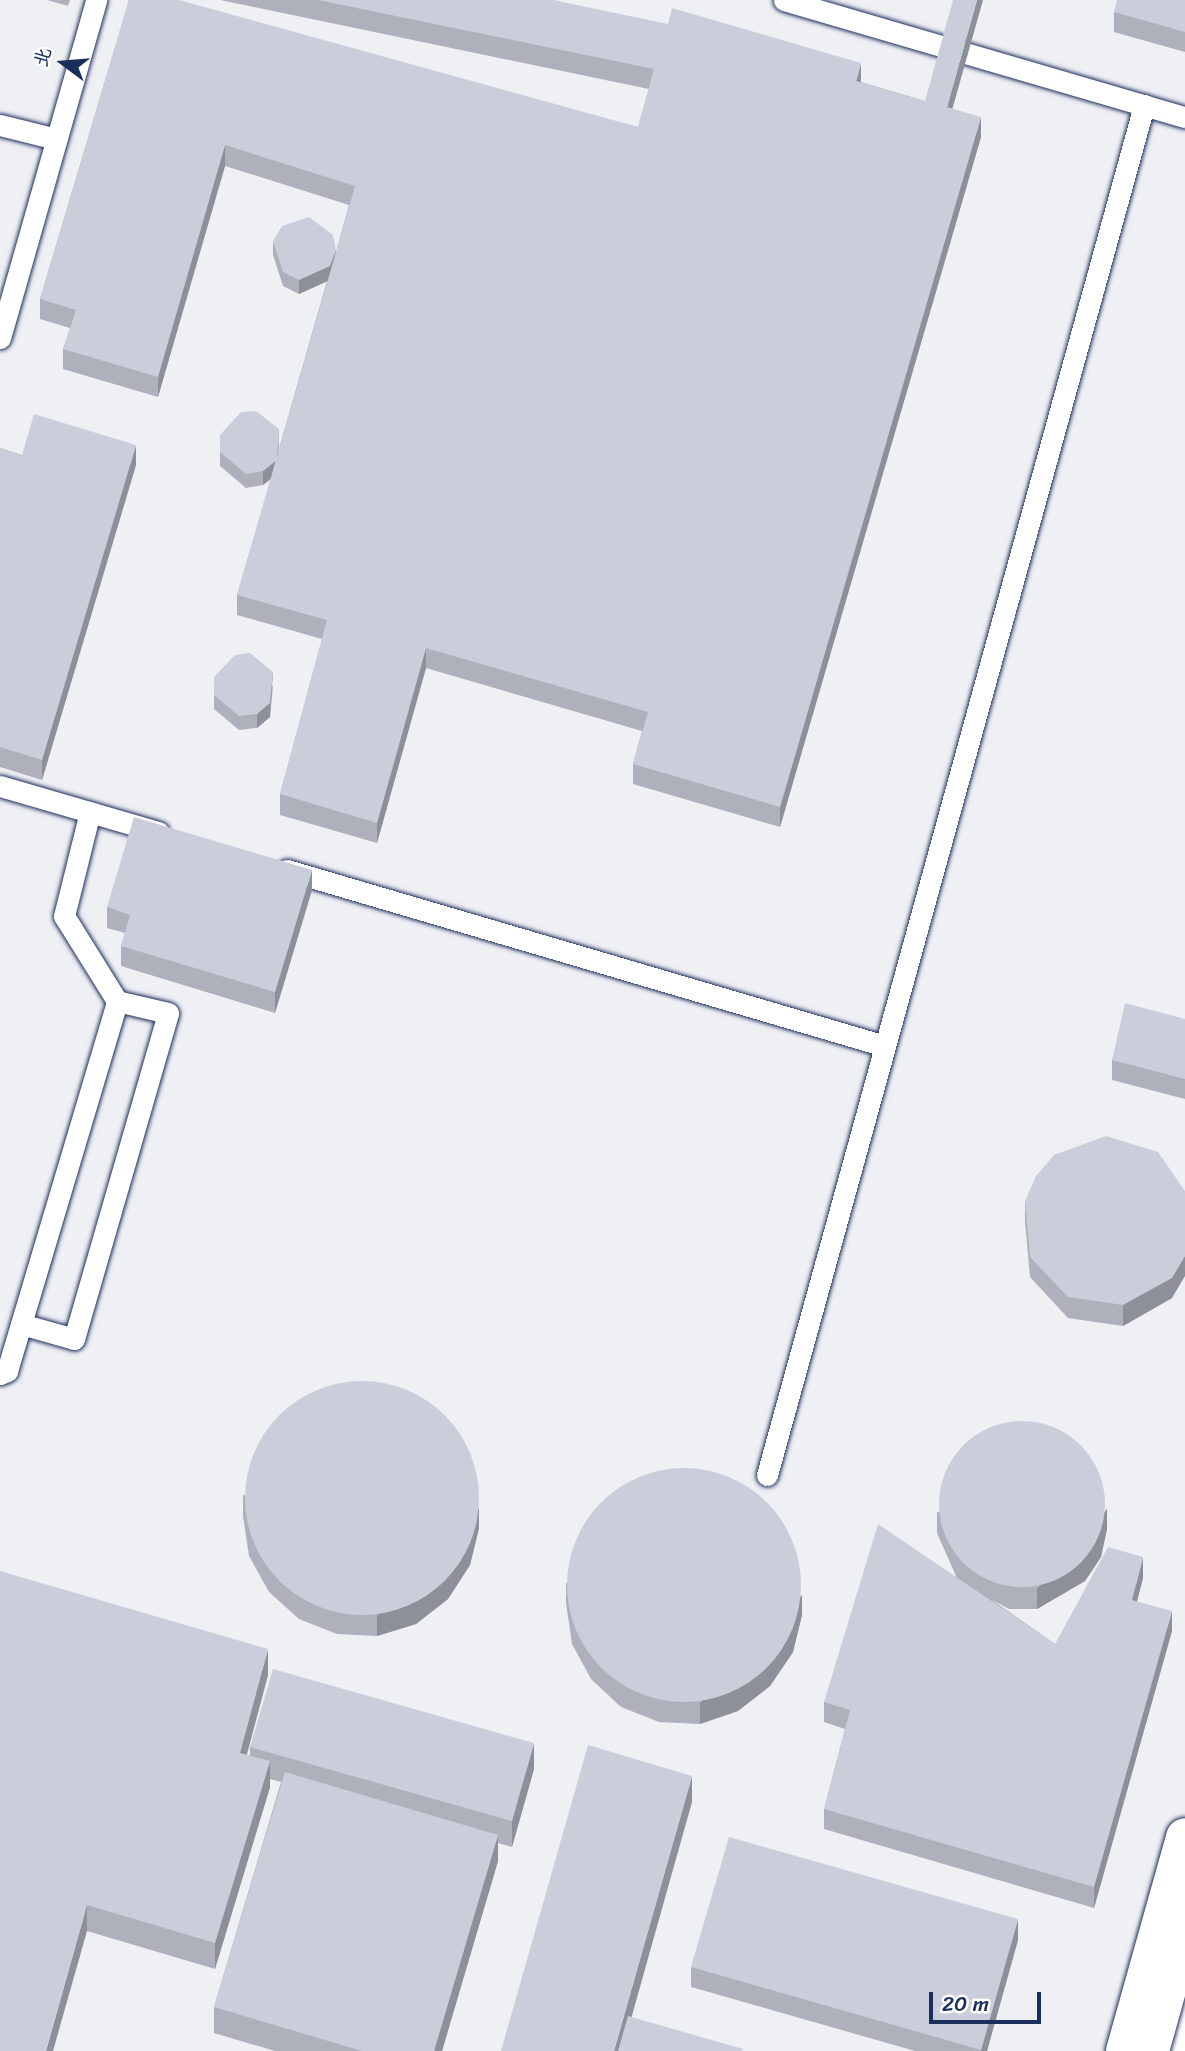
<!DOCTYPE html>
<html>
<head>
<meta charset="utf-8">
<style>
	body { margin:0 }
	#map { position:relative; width:1185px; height:2051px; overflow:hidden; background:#fff; font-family:Sriracha,"LXGW WenKai TC",sans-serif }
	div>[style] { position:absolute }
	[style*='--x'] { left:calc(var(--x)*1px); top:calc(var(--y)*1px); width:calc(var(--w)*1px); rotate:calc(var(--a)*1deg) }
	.built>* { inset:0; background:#eff0f4 }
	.roads { filter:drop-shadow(0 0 2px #1b2f5e) drop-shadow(0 0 2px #1b2f5e) }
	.service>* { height:21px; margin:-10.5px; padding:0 10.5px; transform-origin:10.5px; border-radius:10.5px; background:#fff }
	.primary>* { height:38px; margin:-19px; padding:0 19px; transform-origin:19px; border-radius:19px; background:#fff }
	.trunk>* { height:38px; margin:-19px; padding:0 19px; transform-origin:19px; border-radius:19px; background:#fff }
	.wall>* { inset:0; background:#aeb1bb }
	.shaded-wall>* { inset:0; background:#8d9099 }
	.building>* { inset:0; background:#caceda }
	.round { border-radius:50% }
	span { translate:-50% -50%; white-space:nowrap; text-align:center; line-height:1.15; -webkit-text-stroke:5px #fff; paint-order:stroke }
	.north { position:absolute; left:28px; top:28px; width:70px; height:70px; -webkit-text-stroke:5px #fff; paint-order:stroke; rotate:286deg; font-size:19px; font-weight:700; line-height:28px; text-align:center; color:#1b2f5e }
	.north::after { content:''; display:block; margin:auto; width:24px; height:32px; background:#1b2f5e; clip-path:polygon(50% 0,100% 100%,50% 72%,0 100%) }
	.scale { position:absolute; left:929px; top:1992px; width:112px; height:32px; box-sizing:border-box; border:4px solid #1b2f5e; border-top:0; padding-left:9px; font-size:21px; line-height:24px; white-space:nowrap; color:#1b2f5e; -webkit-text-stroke:5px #fff; paint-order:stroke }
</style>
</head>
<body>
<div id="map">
	<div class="built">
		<i style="clip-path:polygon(0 0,1185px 0,1185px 1837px,1125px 2051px,0 2051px)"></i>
	</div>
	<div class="roads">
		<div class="service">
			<i style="--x:784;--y:0;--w:418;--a:16.3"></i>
			<i style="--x:0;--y:125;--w:58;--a:14"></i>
			<i style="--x:0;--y:338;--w:351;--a:-74.1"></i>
			<i style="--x:0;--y:786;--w:165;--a:16.2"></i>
			<i style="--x:287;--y:870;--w:623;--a:16.4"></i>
			<i style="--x:21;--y:1324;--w:55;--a:15.8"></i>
			<i style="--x:74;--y:1339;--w:339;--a:-73.9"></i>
			<i style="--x:168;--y:1013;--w:52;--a:-166.8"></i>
			<i style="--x:0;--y:1374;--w:8;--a:-23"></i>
			<i style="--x:7;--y:1371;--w:386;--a:-73.4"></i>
			<i style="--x:117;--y:1001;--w:100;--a:-121.9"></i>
			<i style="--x:64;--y:916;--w:107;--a:-76"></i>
			<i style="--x:767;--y:1475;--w:1421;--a:-74.61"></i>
		</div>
		<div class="primary">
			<i style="--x:1125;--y:2051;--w:222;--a:-74.3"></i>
		</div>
		<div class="trunk">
			<i style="--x:1150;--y:2051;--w:130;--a:-74.4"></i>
		</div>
	</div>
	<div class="wall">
		<i style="clip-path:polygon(47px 0,70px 0,68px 6px)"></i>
		<i style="clip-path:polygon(129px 0,638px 127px,649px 89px,220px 0,553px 0,861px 82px,952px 109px,981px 137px,780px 827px,633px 784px,633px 764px,642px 731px,426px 668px,377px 843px,280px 815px,280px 794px,322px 639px,237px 615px,237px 595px,271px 479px,263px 485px,246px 488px,220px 466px,220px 435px,279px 443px,278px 452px,327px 281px,299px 294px,283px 286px,273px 255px,273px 241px,336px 252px,349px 205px,225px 166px,158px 397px,63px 369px,63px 349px,70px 328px,40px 319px,40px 299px)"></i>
		<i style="clip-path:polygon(1185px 0,1185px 52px,1114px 32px,1114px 12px)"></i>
		<i style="clip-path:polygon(0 448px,22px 455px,136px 465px,42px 780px,0 767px)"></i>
		<i style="clip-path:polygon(214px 677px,273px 686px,270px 717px,257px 728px,239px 730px,214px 709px)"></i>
		<i style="clip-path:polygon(312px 890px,275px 1013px,121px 966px,121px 946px,125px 933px,107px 928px,107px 907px)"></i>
		<i style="clip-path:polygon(1185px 1019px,1185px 1099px,1112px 1080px,1112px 1060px)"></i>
		<i style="clip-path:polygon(1025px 1201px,1172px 1298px,1123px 1326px,1068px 1318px,1030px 1277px,1025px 1222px)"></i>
		<i style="clip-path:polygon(243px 1495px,479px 1528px,470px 1565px,448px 1599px,416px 1624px,377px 1636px,337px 1634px,299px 1619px,269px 1592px,249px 1556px,243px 1516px)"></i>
		<i style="clip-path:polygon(937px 1512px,1107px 1529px,1101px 1557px,1085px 1581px,1037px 1609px,1009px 1609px,992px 1600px,1055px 1644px,1143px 1578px,1137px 1601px,1172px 1631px,1094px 1908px,824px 1829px,824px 1809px,845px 1729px,824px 1722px,824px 1702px,956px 1576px,937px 1533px)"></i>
		<i style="clip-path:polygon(0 1571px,268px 1675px,247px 1755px,250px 1755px,250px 1747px,534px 1769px,512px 1847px,498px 1843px,498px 1861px,442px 2051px,275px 2051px,214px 2033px,214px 2007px,281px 1782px,270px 1779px,270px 1787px,215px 1969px,87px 1931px)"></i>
		<i style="clip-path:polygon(566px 1583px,802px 1615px,793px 1652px,770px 1686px,738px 1711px,700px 1724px,659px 1722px,621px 1707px,591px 1679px,572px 1644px,566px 1603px)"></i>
		<i style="clip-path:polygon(1018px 1940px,987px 2051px,915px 2051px,691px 1987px,691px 1967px)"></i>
	</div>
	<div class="shaded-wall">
		<i style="clip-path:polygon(977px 0,983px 0,947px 128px,947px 107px)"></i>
		<i style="clip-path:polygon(861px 63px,861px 83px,856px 81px)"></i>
		<i style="clip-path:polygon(981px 117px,981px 137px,780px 827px,780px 807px)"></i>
		<i style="clip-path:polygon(225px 145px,225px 166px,158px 397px,158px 377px)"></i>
		<i style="clip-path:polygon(336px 250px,330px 280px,299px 294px,299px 280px)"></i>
		<i style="clip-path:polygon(279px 429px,277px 474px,263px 485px,263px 471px)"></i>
		<i style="clip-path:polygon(136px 445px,136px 465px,42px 780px,42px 760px)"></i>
		<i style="clip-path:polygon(426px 648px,426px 668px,377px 843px,377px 823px)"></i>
		<i style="clip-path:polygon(273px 672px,270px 717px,257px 728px,257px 714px)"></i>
		<i style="clip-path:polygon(312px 870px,312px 890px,275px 1013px,275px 992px)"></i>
		<i style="clip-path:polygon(1185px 1256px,1185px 1276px,1172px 1298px,1123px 1326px,1123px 1305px)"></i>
		<i style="clip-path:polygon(479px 1508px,479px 1528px,470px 1565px,448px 1599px,416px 1624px,377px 1636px,377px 1616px)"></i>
		<i style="clip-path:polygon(1107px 1509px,1107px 1529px,1101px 1557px,1085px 1581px,1037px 1609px,1037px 1589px)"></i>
		<i style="clip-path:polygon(1143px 1557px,1143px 1578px,1132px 1620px,1132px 1600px)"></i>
		<i style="clip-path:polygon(802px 1595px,802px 1615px,793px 1652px,770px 1686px,738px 1711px,700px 1724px,700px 1703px)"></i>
		<i style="clip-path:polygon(1172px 1611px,1172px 1631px,1094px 1908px,1094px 1887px)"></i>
		<i style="clip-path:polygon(268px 1649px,268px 1675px,240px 1779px,240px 1753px)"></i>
		<i style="clip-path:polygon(534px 1743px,534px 1769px,512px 1847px,512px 1821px)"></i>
		<i style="clip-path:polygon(270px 1761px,270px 1787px,215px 1969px,215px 1943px)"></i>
		<i style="clip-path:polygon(692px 1776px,692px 1802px,622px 2051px,614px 2051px)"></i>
		<i style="clip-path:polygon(498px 1835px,498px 1861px,442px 2051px,434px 2051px)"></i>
		<i style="clip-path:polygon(87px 1905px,87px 1931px,53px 2051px,46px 2051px)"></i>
		<i style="clip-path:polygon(1018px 1919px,1018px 1940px,987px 2051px,981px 2051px)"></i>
	</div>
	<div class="building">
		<i style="clip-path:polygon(129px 0,179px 0,638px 127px,654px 69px,318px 0,553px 0,668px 24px,672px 8px,861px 63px,856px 81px,925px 101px,953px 0,977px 0,947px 107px,981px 117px,780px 807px,633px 764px,648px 712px,426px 648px,377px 823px,280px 794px,327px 620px,237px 595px,355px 186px,225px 145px,158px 377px,63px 349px,76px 310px,40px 299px)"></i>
		<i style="clip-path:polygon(1117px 0,1185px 0,1185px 32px,1114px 12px)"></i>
		<i style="clip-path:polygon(309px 217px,333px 235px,336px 250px,330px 266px,299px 280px,283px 272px,273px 241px,282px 226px)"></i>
		<i style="clip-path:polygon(256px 411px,279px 429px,277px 460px,263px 471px,246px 474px,220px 452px,220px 435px,241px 412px)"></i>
		<i style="clip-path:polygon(34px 414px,136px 445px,42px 760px,0 747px,0 448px,22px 455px)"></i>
		<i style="clip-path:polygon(250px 653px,273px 672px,270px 703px,257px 714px,239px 716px,214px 695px,214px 677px,235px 655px)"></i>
		<i style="clip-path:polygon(134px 817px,312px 870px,275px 992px,121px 946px,130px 915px,107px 907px)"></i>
		<i style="clip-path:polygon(1125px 1003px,1185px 1019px,1185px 1079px,1112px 1060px)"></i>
		<i style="clip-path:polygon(1106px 1136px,1158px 1152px,1185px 1191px,1185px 1256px,1172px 1278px,1123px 1305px,1068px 1297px,1030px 1257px,1025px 1201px,1036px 1176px,1054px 1155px)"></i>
		<i class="round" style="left:245px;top:1381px;width:234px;height:234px"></i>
		<i class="round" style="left:939px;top:1421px;width:166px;height:166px"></i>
		<i class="round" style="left:567px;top:1468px;width:234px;height:234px"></i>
		<i style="clip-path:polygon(878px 1524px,1055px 1644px,1108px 1547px,1143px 1557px,1132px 1600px,1172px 1611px,1094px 1887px,824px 1809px,850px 1710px,824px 1702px)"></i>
		<i style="clip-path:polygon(0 1571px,268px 1649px,240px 1753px,270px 1761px,215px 1943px,87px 1905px,46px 2051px,0 2051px)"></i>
		<i style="clip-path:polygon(273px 1669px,534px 1743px,512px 1821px,250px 1747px)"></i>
		<i style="clip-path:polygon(588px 1745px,692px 1776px,614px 2051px,501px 2051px)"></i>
		<i style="clip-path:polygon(285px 1772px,498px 1835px,434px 2051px,362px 2051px,214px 2007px)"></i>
		<i style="clip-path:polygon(729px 1837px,1018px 1919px,981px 2050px,691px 1967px)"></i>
		<i style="clip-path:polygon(628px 2016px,743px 2049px,742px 2051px,618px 2051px)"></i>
	</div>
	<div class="north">北</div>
	<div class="scale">20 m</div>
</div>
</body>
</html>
